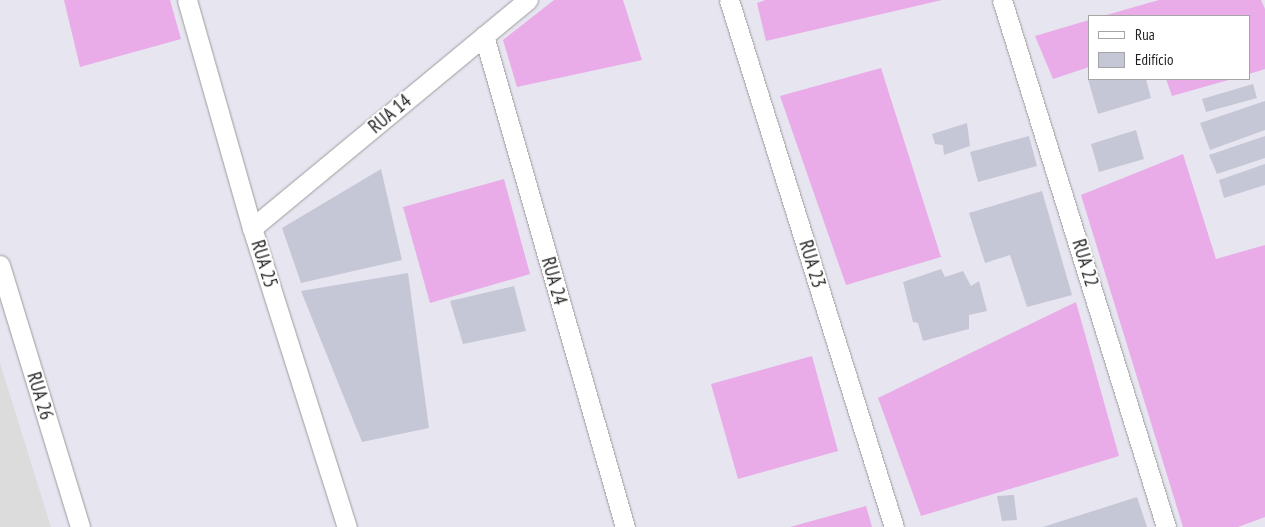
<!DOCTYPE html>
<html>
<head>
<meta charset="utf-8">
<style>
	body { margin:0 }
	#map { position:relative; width:1265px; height:527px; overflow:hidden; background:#e7e5f0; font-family:"PT Sans Narrow",sans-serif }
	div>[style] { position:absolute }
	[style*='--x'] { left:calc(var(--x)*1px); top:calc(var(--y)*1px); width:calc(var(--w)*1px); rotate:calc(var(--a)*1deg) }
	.residential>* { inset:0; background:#dcdcdd }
	.grass>* { inset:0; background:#e9ace8 }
	.building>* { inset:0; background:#c6c7d6 }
	.roads { filter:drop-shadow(0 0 1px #9c9c9c) drop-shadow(0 0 1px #9c9c9c) }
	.minor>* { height:19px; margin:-9.5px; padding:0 9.5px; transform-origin:9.5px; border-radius:9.5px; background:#fff }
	span { translate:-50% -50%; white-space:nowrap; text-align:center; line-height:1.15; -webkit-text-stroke:4px #fff; paint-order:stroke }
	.street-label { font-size:19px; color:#1f1f1f }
	.legend { position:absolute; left:1088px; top:15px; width:162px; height:65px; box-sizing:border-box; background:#fff; border:1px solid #a5a5a5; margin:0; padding:6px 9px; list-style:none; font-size:15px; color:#1f1f1f }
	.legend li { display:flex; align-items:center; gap:10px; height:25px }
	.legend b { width:25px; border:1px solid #a5a5a5 }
</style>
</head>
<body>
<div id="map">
	<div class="residential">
		<i style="clip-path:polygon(0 363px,51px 527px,0 527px)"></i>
	</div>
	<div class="grass">
		<i style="clip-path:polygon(64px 0,170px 0,181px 39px,80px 67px)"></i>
		<i style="clip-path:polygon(554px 0,623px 0,642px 60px,517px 87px,503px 40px)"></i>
		<i style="clip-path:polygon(765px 0,942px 0,766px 41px,757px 3px)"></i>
		<i style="clip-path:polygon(1159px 0,1261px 0,1265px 9px,1265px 69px,1249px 74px,1249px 16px,1103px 16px)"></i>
		<i style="clip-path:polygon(1089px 20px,1089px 67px,1053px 79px,1035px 36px)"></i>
		<i style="clip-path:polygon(881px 68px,941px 257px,846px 285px,780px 96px)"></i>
		<i style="clip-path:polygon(1166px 79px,1232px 79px,1172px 96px)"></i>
		<i style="clip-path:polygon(1183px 154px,1216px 259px,1265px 245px,1265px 517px,1238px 527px,1183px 527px,1081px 195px)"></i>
		<i style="clip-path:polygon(504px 179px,530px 274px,430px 303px,403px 207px)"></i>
		<i style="clip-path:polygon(1076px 302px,1119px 456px,921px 516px,878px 398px)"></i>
		<i style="clip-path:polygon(812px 356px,838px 451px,738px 479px,711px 384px)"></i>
		<i style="clip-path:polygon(866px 506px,872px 527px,790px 527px)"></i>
	</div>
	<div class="building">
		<i style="clip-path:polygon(1088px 79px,1146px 79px,1151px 98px,1098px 114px)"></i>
		<i style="clip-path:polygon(1253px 84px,1257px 98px,1206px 112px,1202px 99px)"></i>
		<i style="clip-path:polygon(1265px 101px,1265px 130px,1210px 150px,1200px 123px)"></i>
		<i style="clip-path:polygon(967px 123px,970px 146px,944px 155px,943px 145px,935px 144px,932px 134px)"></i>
		<i style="clip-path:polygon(1136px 130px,1144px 159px,1099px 172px,1091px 144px)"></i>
		<i style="clip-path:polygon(1029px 136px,1037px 166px,978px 182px,970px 152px)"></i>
		<i style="clip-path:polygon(1265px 136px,1265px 158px,1217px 174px,1209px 155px)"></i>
		<i style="clip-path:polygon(1265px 164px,1265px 185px,1224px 198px,1219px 180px)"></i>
		<i style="clip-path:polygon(381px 169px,402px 260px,301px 283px,282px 228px)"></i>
		<i style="clip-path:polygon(1042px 191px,1072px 295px,1027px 307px,1010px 255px,985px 263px,969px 213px)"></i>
		<i style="clip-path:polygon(941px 269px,945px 277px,963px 271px,971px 286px,979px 281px,987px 311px,969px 315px,969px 329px,923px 341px,918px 323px,913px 322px,903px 282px)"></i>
		<i style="clip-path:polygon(408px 273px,429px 428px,362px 442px,301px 291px)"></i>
		<i style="clip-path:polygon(514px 286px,526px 331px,463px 344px,450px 301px)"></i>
		<i style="clip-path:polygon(1014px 495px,1017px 520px,1002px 521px,997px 496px)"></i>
		<i style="clip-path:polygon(1137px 497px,1147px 527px,1043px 527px)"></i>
	</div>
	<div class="roads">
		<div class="minor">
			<i style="--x:187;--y:0;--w:237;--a:74.1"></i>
			<i style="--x:252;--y:228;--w:314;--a:72.4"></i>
			<i style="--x:729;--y:0;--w:552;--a:72.62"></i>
			<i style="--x:1002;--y:0;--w:552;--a:72.71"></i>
			<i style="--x:484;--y:36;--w:511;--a:73.98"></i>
			<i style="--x:252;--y:228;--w:358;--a:-39.6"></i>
			<i style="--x:0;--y:265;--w:274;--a:73"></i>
		</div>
	</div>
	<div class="street-label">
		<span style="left:390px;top:114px;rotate:-40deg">RUA 14</span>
		<span style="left:1085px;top:263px;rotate:73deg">RUA 22</span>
		<span style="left:264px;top:264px;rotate:73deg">RUA 25</span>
		<span style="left:812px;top:264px;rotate:73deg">RUA 23</span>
		<span style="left:554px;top:281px;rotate:74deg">RUA 24</span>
		<span style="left:40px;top:396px;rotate:73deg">RUA 26</span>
	</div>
	<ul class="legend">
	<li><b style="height:6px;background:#fff"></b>Rua</li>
	<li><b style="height:14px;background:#c6c7d6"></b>Edifício</li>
	</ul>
</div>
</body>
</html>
